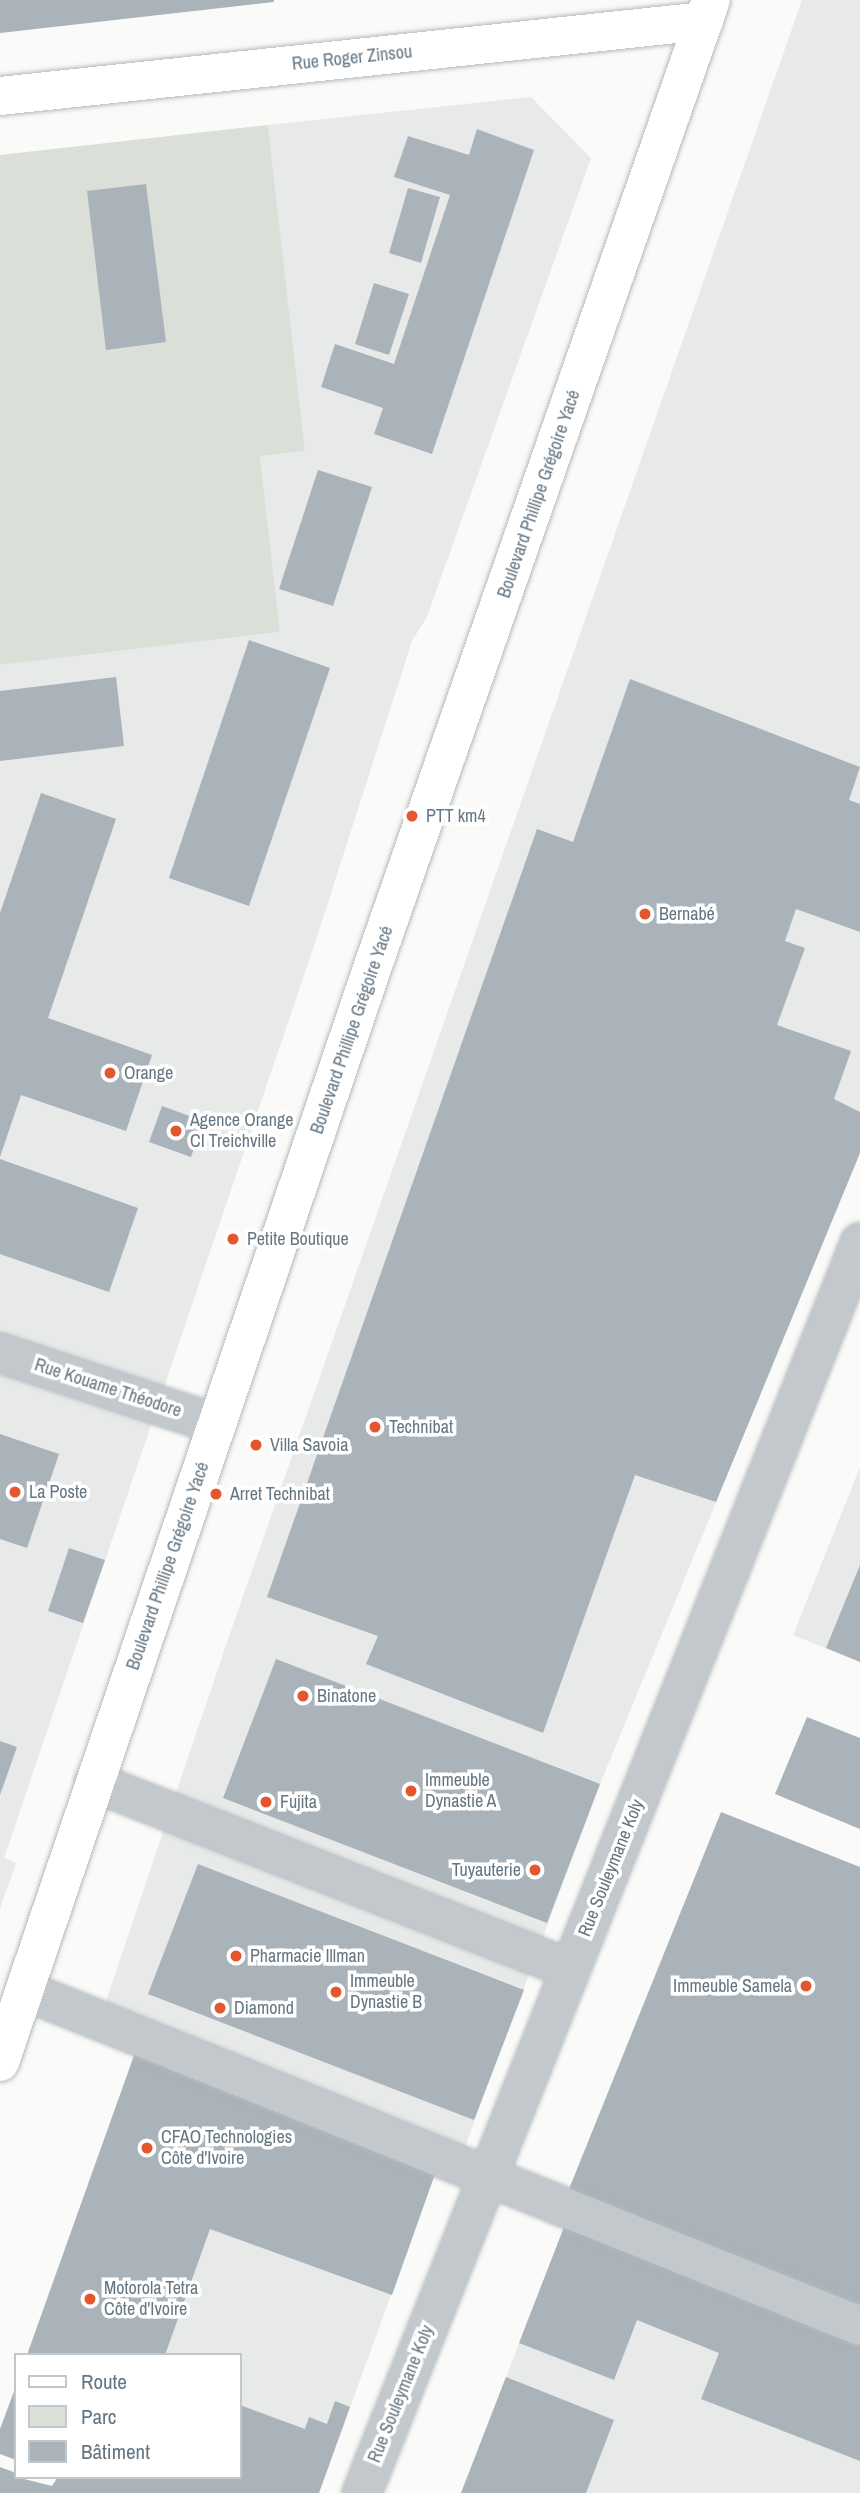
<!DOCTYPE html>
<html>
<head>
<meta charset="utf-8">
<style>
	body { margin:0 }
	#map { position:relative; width:860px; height:2493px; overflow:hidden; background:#fafaf8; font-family:"Archivo Narrow",sans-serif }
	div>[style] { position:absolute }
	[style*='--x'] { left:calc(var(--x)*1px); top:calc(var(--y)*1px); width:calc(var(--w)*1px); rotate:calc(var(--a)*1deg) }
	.built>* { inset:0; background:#e8e9e9 }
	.green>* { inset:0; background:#dadfd7 }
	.building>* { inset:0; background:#aab3b9 }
	.roads { filter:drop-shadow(0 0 2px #b3babf) drop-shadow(0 0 2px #b3babf) }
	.street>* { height:38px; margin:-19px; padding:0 19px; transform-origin:19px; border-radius:19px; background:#c3c8cc }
	.secondary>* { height:38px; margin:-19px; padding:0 19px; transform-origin:19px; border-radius:19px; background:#fff }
	.dots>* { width:19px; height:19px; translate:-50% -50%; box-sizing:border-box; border:4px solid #fff; border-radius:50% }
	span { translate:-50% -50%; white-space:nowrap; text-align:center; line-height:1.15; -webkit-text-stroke:7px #fff; paint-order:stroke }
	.street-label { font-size:18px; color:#657683 }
	.poi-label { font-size:18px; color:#657683 }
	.left { translate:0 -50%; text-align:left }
	.right { translate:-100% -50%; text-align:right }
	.legend { position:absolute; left:14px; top:2353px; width:228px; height:126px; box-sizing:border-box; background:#fff; border:2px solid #c1c8cd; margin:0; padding:9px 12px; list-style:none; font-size:21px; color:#657683 }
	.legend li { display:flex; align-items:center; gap:14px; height:35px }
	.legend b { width:35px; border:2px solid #c1c8cd }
</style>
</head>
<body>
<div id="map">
	<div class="built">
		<i style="clip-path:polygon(802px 0,860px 0,860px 1153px,600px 1784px,463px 2152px,104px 2007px,227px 1642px)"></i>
		<i style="clip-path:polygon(531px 97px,591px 158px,427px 617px,412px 641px,316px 940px,4px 1858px,16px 1863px,0 1909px,0 665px,280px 632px,260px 456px,305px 451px,268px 125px)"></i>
		<i style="clip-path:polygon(860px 1467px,860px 1662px,793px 1635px)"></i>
		<i style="clip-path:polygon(136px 2050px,440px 2160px,319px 2493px,0 2493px,0 2467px,16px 2473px,16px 2477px,52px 2486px,58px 2477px,240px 2477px,240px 2355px,27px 2355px)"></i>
		<i style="clip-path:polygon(566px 2222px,860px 2339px,860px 2493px,461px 2493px)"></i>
	</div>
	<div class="green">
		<i style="clip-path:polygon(268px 125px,305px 451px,260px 456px,280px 632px,0 665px,0 155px)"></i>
	</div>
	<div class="building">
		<i style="clip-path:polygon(0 0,274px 0,274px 2px,0 33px)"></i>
		<i style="clip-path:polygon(477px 129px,534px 150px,432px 454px,374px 434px,383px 408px,321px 387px,335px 344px,394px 364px,450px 195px,394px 177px,408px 136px,469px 155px)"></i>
		<i style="clip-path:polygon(146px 184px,166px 342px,106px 350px,87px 191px)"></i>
		<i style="clip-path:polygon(408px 188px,440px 197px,421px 263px,389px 253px)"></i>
		<i style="clip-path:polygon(374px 283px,409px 294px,389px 355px,355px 344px)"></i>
		<i style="clip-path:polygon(318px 470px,372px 487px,333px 606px,279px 589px)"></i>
		<i style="clip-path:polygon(249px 640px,330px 668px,249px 906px,169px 878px)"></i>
		<i style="clip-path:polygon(116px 677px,124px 746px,0 761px,0 691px)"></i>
		<i style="clip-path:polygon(630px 679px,860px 767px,849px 800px,860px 804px,860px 932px,796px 909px,785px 941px,805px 948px,777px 1025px,851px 1051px,834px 1099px,860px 1112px,860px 1153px,716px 1502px,635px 1475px,543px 1733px,366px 1664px,378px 1636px,267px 1597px,537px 829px,573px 842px)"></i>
		<i style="clip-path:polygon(41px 793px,116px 819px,48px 1018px,152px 1055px,126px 1131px,21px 1095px,0 1157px,0 913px)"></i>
		<i style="clip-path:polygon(162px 1106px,203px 1121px,191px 1157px,149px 1142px)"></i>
		<i style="clip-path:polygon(0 1159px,138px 1208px,109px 1292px,0 1254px)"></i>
		<i style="clip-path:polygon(0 1434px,59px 1454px,27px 1548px,0 1539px)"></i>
		<i style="clip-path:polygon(69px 1548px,105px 1560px,83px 1623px,48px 1611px)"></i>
		<i style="clip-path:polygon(860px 1565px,860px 1662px,826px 1648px)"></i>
		<i style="clip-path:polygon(276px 1659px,600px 1784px,547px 1923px,223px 1798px)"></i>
		<i style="clip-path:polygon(807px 1717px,860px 1738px,860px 1829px,775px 1794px)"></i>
		<i style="clip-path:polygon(0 1741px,17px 1747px,0 1795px)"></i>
		<i style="clip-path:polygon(721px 1812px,860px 1867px,860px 2320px,565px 2199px)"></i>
		<i style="clip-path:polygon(198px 1864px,524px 1990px,474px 2120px,148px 1994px)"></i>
		<i style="clip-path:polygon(136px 2050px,440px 2160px,392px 2295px,210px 2229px,165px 2355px,27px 2355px)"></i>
		<i style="clip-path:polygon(566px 2222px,860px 2339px,860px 2461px,701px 2399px,719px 2353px,637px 2320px,614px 2380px,519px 2343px)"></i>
		<i style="clip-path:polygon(506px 2377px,614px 2420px,586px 2493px,461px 2493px)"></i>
		<i style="clip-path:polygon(16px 2386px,16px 2460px,0 2454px,0 2429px)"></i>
		<i style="clip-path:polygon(335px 2401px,350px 2407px,319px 2493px,0 2493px,0 2467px,16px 2473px,16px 2477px,52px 2486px,58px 2477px,240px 2477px,240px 2405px,305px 2429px,309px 2417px,327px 2424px)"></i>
	</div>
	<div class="roads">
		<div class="street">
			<i style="--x:0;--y:1353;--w:227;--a:18.2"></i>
			<i style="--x:94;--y:1782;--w:511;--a:21.45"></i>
			<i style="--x:26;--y:1991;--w:899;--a:21.88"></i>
			<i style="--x:362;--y:2493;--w:1346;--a:-68.28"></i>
		</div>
		<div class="secondary">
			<i style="--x:0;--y:96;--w:708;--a:-6.08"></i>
			<i style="--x:0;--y:2062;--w:1167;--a:-71.21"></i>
			<i style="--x:376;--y:957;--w:1014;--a:-70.71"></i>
		</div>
	</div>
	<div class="dots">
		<i style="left:412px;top:816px;background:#e4572e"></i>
		<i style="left:645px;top:914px;background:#e4572e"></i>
		<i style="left:110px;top:1073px;background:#e4572e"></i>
		<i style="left:176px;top:1131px;background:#e4572e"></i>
		<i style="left:233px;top:1239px;background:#e4572e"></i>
		<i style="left:375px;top:1427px;background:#e4572e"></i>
		<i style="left:256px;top:1445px;background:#e4572e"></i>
		<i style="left:15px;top:1492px;background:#e4572e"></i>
		<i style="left:216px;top:1494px;background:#e4572e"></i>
		<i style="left:303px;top:1696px;background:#e4572e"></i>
		<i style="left:411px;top:1791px;background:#e4572e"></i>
		<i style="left:266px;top:1802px;background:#e4572e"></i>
		<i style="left:535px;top:1870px;background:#e4572e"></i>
		<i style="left:236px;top:1956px;background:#e4572e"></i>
		<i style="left:806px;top:1986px;background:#e4572e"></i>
		<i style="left:336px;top:1992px;background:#e4572e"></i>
		<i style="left:220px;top:2008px;background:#e4572e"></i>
		<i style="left:147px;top:2148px;background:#e4572e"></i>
		<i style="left:90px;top:2299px;background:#e4572e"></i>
	</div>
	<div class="street-label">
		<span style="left:352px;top:58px;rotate:-6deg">Rue Roger Zinsou</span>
		<span style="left:539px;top:494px;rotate:-71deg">Boulevard Phillipe Grégoire Yacé</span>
		<span style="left:352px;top:1030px;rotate:-71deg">Boulevard Phillipe Grégoire Yacé</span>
		<span style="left:108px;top:1388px;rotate:18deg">Rue Kouame Théodore</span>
		<span style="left:168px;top:1566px;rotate:-71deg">Boulevard Phillipe Grégoire Yacé</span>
		<span style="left:611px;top:1868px;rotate:-68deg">Rue Souleymane Koly</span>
		<span style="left:401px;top:2394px;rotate:-68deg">Rue Souleymane Koly</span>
	</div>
	<div class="poi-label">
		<span class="left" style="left:426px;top:816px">PTT km4</span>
		<span class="left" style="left:659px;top:914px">Bernabé</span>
		<span class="left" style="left:124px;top:1073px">Orange</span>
		<span class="left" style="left:190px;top:1131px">Agence Orange<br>CI Treichville</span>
		<span class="left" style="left:247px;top:1239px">Petite Boutique</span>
		<span class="left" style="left:389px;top:1427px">Technibat</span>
		<span class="left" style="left:270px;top:1445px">Villa Savoia</span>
		<span class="left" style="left:29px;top:1492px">La Poste</span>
		<span class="left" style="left:230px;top:1494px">Arret Technibat</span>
		<span class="left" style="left:317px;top:1696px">Binatone</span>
		<span class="left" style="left:425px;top:1791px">Immeuble<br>Dynastie A</span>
		<span class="left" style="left:280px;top:1802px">Fujita</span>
		<span class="right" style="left:521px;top:1870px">Tuyauterie</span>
		<span class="left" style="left:250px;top:1956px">Pharmacie Illman</span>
		<span class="left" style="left:350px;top:1992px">Immeuble<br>Dynastie B</span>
		<span class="right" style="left:792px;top:1986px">Immeuble Samela</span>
		<span class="left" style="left:234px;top:2008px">Diamond</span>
		<span class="left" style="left:161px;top:2148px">CFAO Technologies<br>Côte d'Ivoire</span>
		<span class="left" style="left:104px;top:2299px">Motorola Tetra<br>Côte d'Ivoire</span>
	</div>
	<ul class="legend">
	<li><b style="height:9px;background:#fff"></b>Route</li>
	<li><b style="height:19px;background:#dadfd7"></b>Parc</li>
	<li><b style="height:19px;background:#aab3b9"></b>Bâtiment</li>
	</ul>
</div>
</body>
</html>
